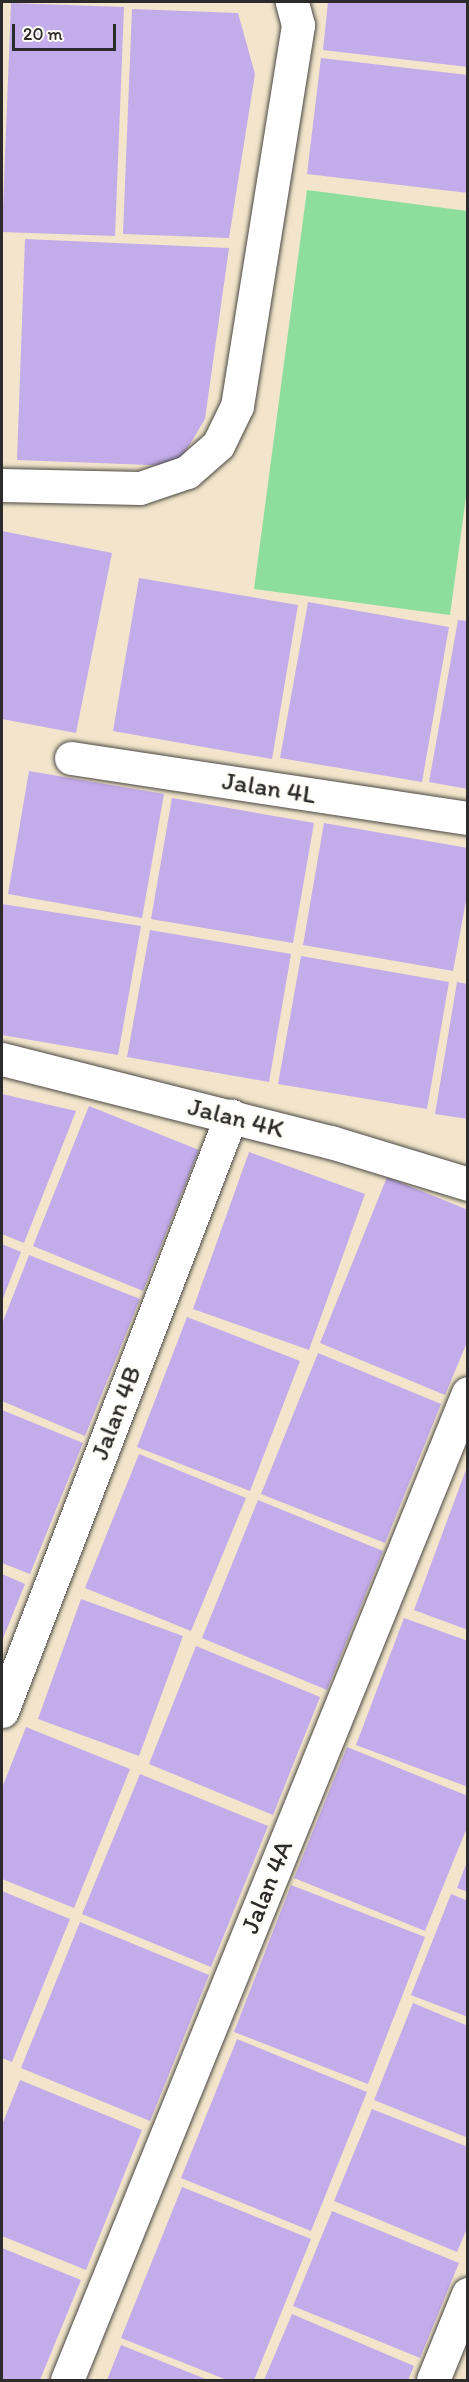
<!DOCTYPE html>
<html>
<head>
<meta charset="utf-8">
<style>
	body { margin:0 }
	#map { position:relative; width:469px; height:2382px; overflow:hidden; background:#f2e5cb; font-family:Itim,sans-serif }
	div>[style] { position:absolute }
	[style*='--x'] { left:calc(var(--x)*1px); top:calc(var(--y)*1px); width:calc(var(--w)*1px); rotate:calc(var(--a)*1deg) }
	.green>* { inset:0; background:#8ddd9c }
	.building>* { inset:0; background:#c3acea }
	.roads { filter:drop-shadow(0 0 2px #494743) drop-shadow(0 0 2px #494743) }
	.minor>* { height:33px; margin:-16.5px; padding:0 16.5px; transform-origin:16.5px; border-radius:16.5px; background:#fff }
	span { translate:-50% -50%; white-space:nowrap; text-align:center; line-height:1.15; -webkit-text-stroke:5px #fdfcf7; paint-order:stroke }
	.street-label { font-size:26px; color:#2b2b2b }
	.frame { position:absolute; inset:0; border:3px solid #2b2b2b; pointer-events:none }
	.scale { position:absolute; left:12px; top:24px; width:104px; height:27px; box-sizing:border-box; border:3px solid #2b2b2b; border-top:0; padding-left:8px; font-size:18px; line-height:21px; white-space:nowrap; color:#2b2b2b; -webkit-text-stroke:4px #fdfcf7; paint-order:stroke }
</style>
</head>
<body>
<div id="map">
	<div class="green">
		<i style="clip-path:polygon(307px 190px,467px 211px,468px 482px,450px 615px,254px 589px)"></i>
	</div>
	<div class="building">
		<i style="clip-path:polygon(328px 2px,468px 2px,468px 67px,323px 50px)"></i>
		<i style="clip-path:polygon(11px 3px,124px 7px,115px 236px,2px 232px)"></i>
		<i style="clip-path:polygon(132px 9px,238px 13px,255px 74px,229px 238px,123px 234px)"></i>
		<i style="clip-path:polygon(321px 58px,468px 75px,468px 193px,307px 174px)"></i>
		<i style="clip-path:polygon(25px 239px,229px 248px,205px 419px,177px 466px,17px 460px)"></i>
		<i style="clip-path:polygon(2px 531px,112px 553px,76px 733px,2px 719px)"></i>
		<i style="clip-path:polygon(139px 578px,298px 605px,272px 759px,113px 731px)"></i>
		<i style="clip-path:polygon(308px 602px,449px 627px,422px 782px,280px 758px)"></i>
		<i style="clip-path:polygon(458px 620px,468px 621px,468px 789px,429px 782px)"></i>
		<i style="clip-path:polygon(29px 771px,164px 794px,142px 918px,8px 894px)"></i>
		<i style="clip-path:polygon(172px 798px,314px 823px,293px 943px,151px 919px)"></i>
		<i style="clip-path:polygon(324px 823px,468px 848px,468px 890px,453px 971px,303px 945px)"></i>
		<i style="clip-path:polygon(2px 904px,141px 926px,118px 1055px,2px 1035px)"></i>
		<i style="clip-path:polygon(150px 930px,291px 954px,269px 1082px,127px 1057px)"></i>
		<i style="clip-path:polygon(301px 956px,449px 982px,427px 1109px,278px 1084px)"></i>
		<i style="clip-path:polygon(457px 982px,468px 984px,468px 1119px,435px 1114px)"></i>
		<i style="clip-path:polygon(2px 1094px,76px 1111px,24px 1243px,2px 1234px)"></i>
		<i style="clip-path:polygon(89px 1106px,199px 1150px,143px 1291px,33px 1246px)"></i>
		<i style="clip-path:polygon(249px 1152px,365px 1194px,309px 1350px,193px 1309px)"></i>
		<i style="clip-path:polygon(387px 1177px,468px 1210px,468px 1340px,445px 1395px,320px 1343px)"></i>
		<i style="clip-path:polygon(2px 1244px,21px 1252px,2px 1301px)"></i>
		<i style="clip-path:polygon(29px 1255px,140px 1299px,85px 1436px,2px 1401px,2px 1324px)"></i>
		<i style="clip-path:polygon(187px 1317px,300px 1361px,250px 1491px,137px 1447px)"></i>
		<i style="clip-path:polygon(318px 1353px,441px 1404px,385px 1543px,261px 1494px)"></i>
		<i style="clip-path:polygon(2px 1410px,83px 1443px,30px 1574px,2px 1563px)"></i>
		<i style="clip-path:polygon(139px 1454px,246px 1498px,191px 1631px,85px 1588px)"></i>
		<i style="clip-path:polygon(467px 1467px,468px 1468px,468px 1630px,414px 1610px)"></i>
		<i style="clip-path:polygon(258px 1500px,383px 1551px,327px 1690px,202px 1638px)"></i>
		<i style="clip-path:polygon(2px 1574px,25px 1584px,2px 1641px)"></i>
		<i style="clip-path:polygon(81px 1599px,183px 1636px,139px 1756px,38px 1719px)"></i>
		<i style="clip-path:polygon(404px 1618px,468px 1641px,468px 1787px,356px 1745px)"></i>
		<i style="clip-path:polygon(196px 1646px,320px 1697px,273px 1815px,149px 1764px)"></i>
		<i style="clip-path:polygon(26px 1727px,130px 1769px,74px 1908px,2px 1879px,2px 1788px)"></i>
		<i style="clip-path:polygon(347px 1747px,468px 1796px,468px 1825px,425px 1931px,294px 1878px)"></i>
		<i style="clip-path:polygon(140px 1774px,268px 1826px,211px 1967px,82px 1914px)"></i>
		<i style="clip-path:polygon(467px 1862px,468px 1862px,468px 1892px,457px 1888px)"></i>
		<i style="clip-path:polygon(291px 1885px,425px 1937px,368px 2084px,234px 2032px)"></i>
		<i style="clip-path:polygon(2px 1891px,70px 1919px,12px 2062px,2px 2058px)"></i>
		<i style="clip-path:polygon(451px 1894px,468px 1901px,468px 2017px,411px 1995px)"></i>
		<i style="clip-path:polygon(80px 1922px,209px 1975px,150px 2121px,21px 2068px)"></i>
		<i style="clip-path:polygon(413px 2003px,468px 2026px,468px 2138px,374px 2100px)"></i>
		<i style="clip-path:polygon(237px 2039px,367px 2092px,311px 2231px,181px 2178px)"></i>
		<i style="clip-path:polygon(20px 2080px,142px 2130px,86px 2270px,2px 2236px,2px 2125px)"></i>
		<i style="clip-path:polygon(372px 2109px,468px 2147px,468px 2226px,457px 2252px,334px 2201px)"></i>
		<i style="clip-path:polygon(182px 2187px,311px 2239px,254px 2380px,227px 2380px,121px 2338px)"></i>
		<i style="clip-path:polygon(332px 2211px,459px 2263px,420px 2358px,293px 2306px)"></i>
		<i style="clip-path:polygon(2px 2248px,81px 2280px,40px 2380px,2px 2380px)"></i>
		<i style="clip-path:polygon(292px 2314px,414px 2366px,408px 2380px,264px 2380px)"></i>
		<i style="clip-path:polygon(121px 2345px,208px 2380px,107px 2380px)"></i>
	</div>
	<div class="roads">
		<div class="minor">
			<i style="--x:2;--y:485;--w:138;--a:1.2"></i>
			<i style="--x:140;--y:488;--w:50;--a:-18.8"></i>
			<i style="--x:187;--y:472;--w:41;--a:-41.1"></i>
			<i style="--x:218;--y:445;--w:43;--a:-64"></i>
			<i style="--x:237;--y:406;--w:386;--a:-80.9"></i>
			<i style="--x:298;--y:25;--w:24;--a:-105"></i>
			<i style="--x:71;--y:758;--w:402;--a:8.6"></i>
			<i style="--x:2;--y:1059;--w:339;--a:14.2"></i>
			<i style="--x:331;--y:1142;--w:143;--a:17"></i>
			<i style="--x:2;--y:1711;--w:638;--a:-68.95"></i>
			<i style="--x:67;--y:2380;--w:1065;--a:-67.89"></i>
			<i style="--x:433;--y:2380;--w:93;--a:-67.9"></i>
		</div>
	</div>
	<div class="street-label">
		<span style="left:269px;top:788px;rotate:9deg">Jalan 4L</span>
		<span style="left:236px;top:1118px;rotate:14deg">Jalan 4K</span>
		<span style="left:116px;top:1413px;rotate:-69deg">Jalan 4B</span>
		<span style="left:267px;top:1887px;rotate:-68deg">Jalan 4A</span>
	</div>
	<div class="frame"></div>
	<div class="scale">20 m</div>
</div>
</body>
</html>
